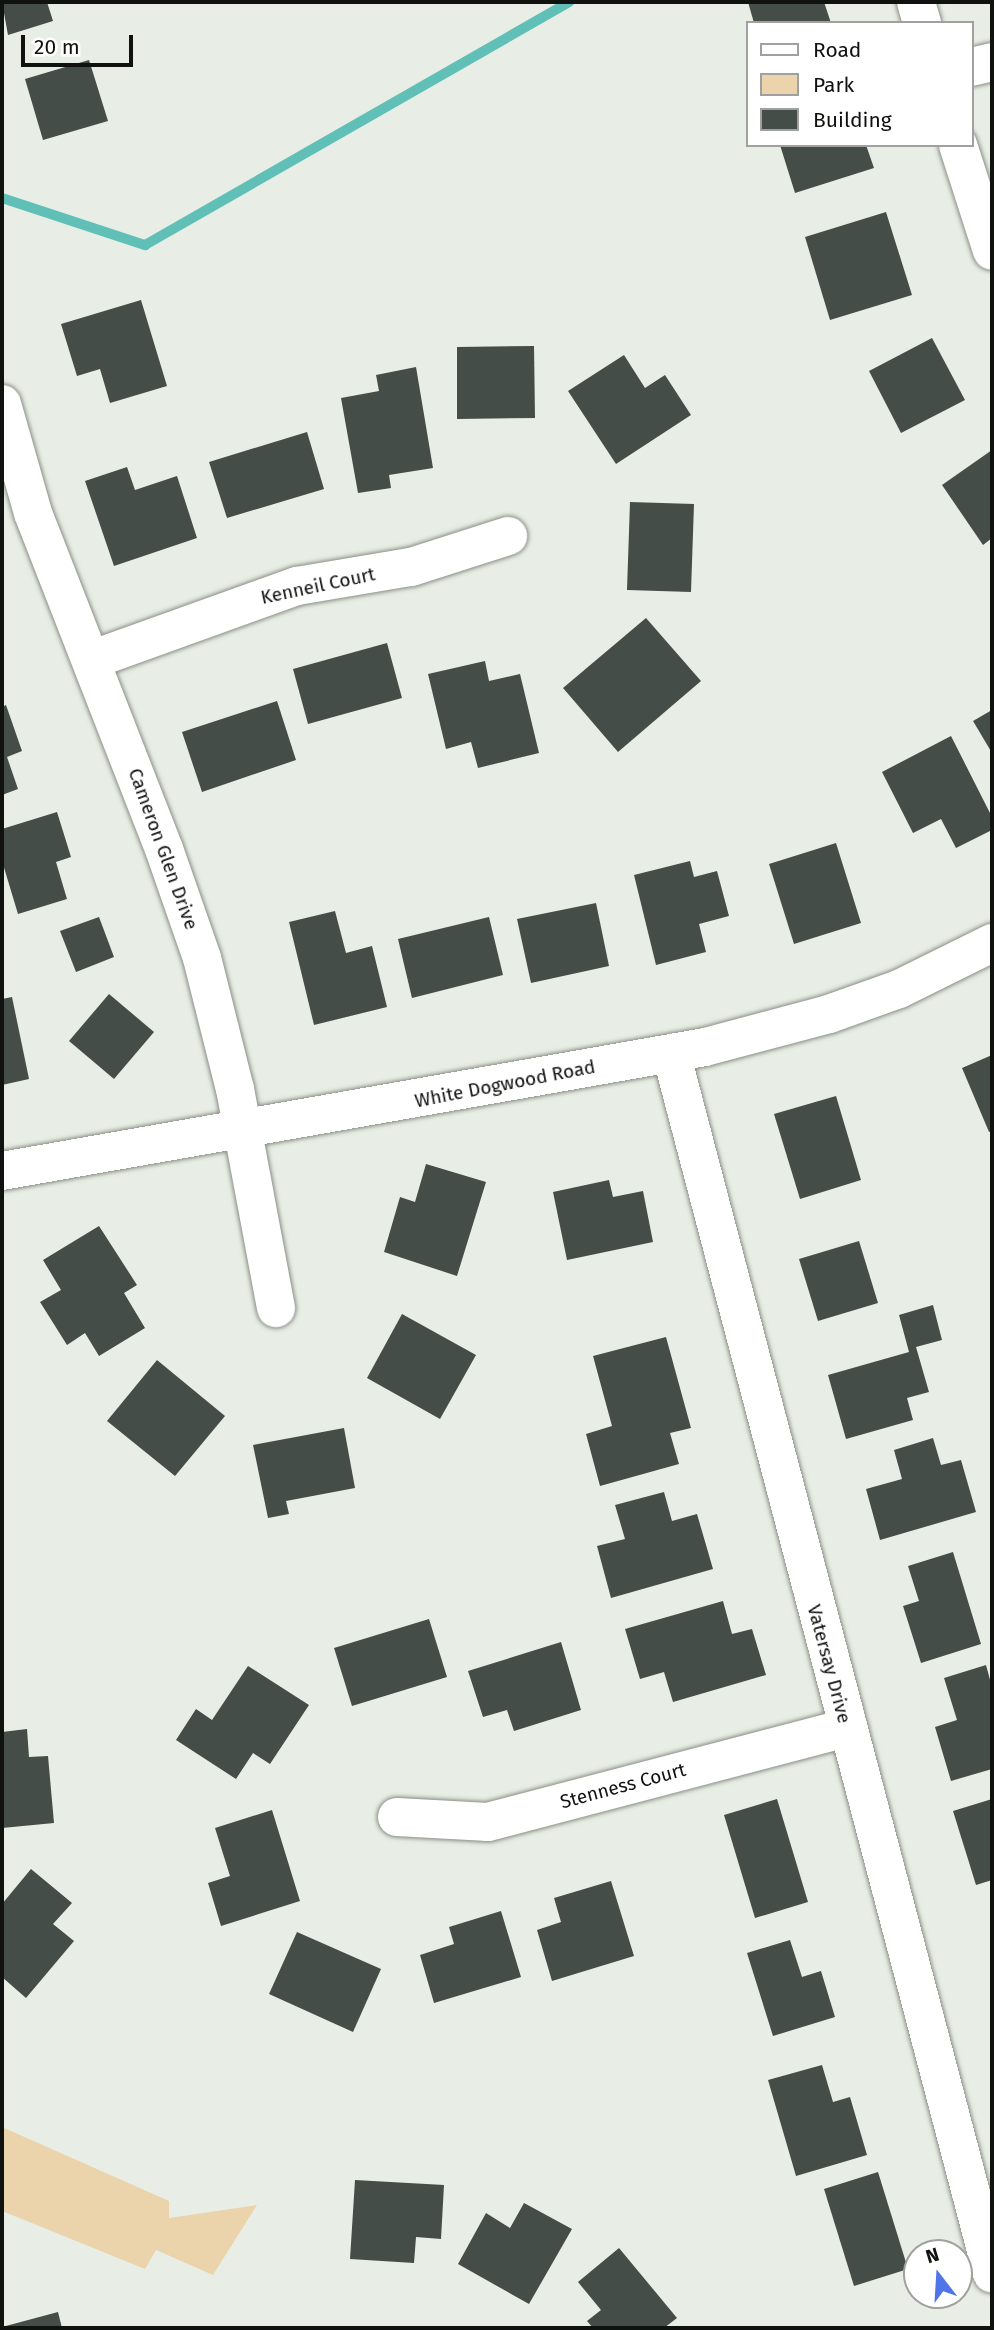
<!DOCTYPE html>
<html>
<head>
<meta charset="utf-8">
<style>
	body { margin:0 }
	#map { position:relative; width:994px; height:2330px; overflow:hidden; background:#e8eee5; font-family:"Fira Sans",sans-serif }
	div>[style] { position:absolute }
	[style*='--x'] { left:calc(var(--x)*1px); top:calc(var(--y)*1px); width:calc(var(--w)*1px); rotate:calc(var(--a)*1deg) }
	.green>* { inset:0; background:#ebd4ab }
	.stream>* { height:10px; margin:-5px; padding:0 5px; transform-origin:5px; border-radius:5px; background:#60c0b7 }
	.building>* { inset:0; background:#444d48 }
	.roads { filter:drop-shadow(0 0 2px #898f86) drop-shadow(0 0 2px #898f86) }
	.street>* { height:38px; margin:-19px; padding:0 19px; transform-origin:19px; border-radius:19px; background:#fff }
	span { translate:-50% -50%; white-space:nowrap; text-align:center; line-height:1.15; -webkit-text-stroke:7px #fff; paint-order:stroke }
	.street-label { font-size:19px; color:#10120f }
	.frame { position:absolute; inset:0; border:4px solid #10120f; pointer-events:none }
	.legend { position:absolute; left:746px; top:21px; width:228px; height:126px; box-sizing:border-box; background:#fff; border:2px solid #9fa09f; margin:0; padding:9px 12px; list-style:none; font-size:21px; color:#10120f }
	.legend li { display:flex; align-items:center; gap:14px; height:35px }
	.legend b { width:35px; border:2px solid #9fa09f }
	.north { position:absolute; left:903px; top:2239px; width:70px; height:70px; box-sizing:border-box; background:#fff; border:2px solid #9fa09f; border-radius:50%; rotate:343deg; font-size:19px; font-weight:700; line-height:28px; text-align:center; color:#10120f }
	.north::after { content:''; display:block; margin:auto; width:24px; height:32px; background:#4f75e9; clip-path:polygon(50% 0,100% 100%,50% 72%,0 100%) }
	.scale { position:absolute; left:21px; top:35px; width:112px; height:32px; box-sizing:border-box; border:4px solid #10120f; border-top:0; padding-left:9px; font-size:21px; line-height:24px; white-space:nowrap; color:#10120f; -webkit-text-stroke:5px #fff; paint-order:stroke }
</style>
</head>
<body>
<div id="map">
	<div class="green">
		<i style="clip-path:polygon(2px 2127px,169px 2201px,169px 2218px,257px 2205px,213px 2275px,156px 2250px,145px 2269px,2px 2211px)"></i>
	</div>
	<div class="stream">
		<i style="--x:2;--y:198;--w:151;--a:18.2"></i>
		<i style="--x:145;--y:245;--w:489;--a:-29.8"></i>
	</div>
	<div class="building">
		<i style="clip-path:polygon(2px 2px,47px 2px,53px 21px,8px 35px)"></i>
		<i style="clip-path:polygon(748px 2px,824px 2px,831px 23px,754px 23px)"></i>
		<i style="clip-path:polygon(89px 60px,108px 121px,43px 140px,25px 79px)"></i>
		<i style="clip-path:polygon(780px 145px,866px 145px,874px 168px,795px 193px)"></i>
		<i style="clip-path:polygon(886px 212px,912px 295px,830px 320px,805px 237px)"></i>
		<i style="clip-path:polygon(141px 300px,167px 386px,110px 403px,100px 369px,77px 376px,61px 324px)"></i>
		<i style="clip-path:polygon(932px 338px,965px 400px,901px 433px,869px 371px)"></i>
		<i style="clip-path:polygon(534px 346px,535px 418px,457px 419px,457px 347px)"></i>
		<i style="clip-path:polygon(624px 355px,645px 388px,665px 375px,691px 415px,616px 464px,568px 391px)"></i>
		<i style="clip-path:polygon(416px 367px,433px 468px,389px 475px,391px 488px,358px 493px,341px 398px,379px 391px,376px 375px)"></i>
		<i style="clip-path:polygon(307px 432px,324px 489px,227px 518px,209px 462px)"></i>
		<i style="clip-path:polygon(992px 450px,992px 538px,983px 545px,942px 485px)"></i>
		<i style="clip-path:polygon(127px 467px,135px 490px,177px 476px,197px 538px,114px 566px,85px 481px)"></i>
		<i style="clip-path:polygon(630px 502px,694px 504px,691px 592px,627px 590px)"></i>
		<i style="clip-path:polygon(646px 618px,701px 681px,618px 752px,563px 688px)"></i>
		<i style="clip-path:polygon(387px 643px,402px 698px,308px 724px,293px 669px)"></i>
		<i style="clip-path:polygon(485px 661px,489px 681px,520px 674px,539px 753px,478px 768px,471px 742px,446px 749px,428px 674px)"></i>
		<i style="clip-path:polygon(277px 701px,296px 760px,202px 792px,182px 732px)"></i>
		<i style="clip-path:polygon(6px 705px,22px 751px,7px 757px,18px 789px,2px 795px,2px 707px)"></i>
		<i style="clip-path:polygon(992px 710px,992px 753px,973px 721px)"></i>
		<i style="clip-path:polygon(951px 736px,992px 817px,992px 830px,956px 848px,941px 819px,913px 833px,882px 772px)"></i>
		<i style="clip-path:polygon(57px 812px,71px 857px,56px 862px,67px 899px,18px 914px,2px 861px,2px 829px)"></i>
		<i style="clip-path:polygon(836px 843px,861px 923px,794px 944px,769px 864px)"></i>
		<i style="clip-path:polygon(690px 861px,694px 877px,717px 871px,729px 916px,699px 924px,706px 952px,656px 965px,634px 875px)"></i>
		<i style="clip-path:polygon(596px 903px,609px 966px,531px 983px,517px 919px)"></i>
		<i style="clip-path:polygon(335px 911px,346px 953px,372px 946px,387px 1007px,314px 1025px,289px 922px)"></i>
		<i style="clip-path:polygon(99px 917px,114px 957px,76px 972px,60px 931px)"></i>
		<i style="clip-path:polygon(489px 917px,503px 975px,412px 998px,398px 939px)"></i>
		<i style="clip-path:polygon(109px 994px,154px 1032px,114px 1079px,69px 1041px)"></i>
		<i style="clip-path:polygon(12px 997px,29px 1079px,2px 1085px,2px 999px)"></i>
		<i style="clip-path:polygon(992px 1055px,992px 1131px,989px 1132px,962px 1068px)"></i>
		<i style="clip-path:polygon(836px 1096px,861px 1180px,800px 1199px,774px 1114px)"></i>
		<i style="clip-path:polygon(426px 1164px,486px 1182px,457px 1276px,384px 1252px,400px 1197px,415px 1202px)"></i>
		<i style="clip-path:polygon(609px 1180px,613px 1197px,643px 1191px,653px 1242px,567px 1260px,553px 1192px)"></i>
		<i style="clip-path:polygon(99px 1226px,137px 1285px,124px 1293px,145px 1328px,99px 1356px,85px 1333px,67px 1345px,40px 1302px,61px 1290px,43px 1260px)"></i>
		<i style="clip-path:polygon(859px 1241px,878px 1303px,818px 1321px,799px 1259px)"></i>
		<i style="clip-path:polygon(933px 1305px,942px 1340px,916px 1347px,929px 1392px,907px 1398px,913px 1420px,846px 1439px,828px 1375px,909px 1352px,899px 1315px)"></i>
		<i style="clip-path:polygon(402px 1314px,476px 1355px,440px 1419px,367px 1378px)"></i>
		<i style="clip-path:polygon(666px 1337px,691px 1428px,670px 1433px,679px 1464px,600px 1486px,586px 1434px,612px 1426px,593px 1356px)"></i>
		<i style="clip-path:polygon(157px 1360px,225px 1416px,175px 1476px,107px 1421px)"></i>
		<i style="clip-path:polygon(344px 1428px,355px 1488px,286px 1501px,289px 1514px,268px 1518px,253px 1445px)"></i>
		<i style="clip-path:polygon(933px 1438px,941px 1465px,961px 1460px,976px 1512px,880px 1540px,866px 1489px,902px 1479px,894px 1450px)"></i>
		<i style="clip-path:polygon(664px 1492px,672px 1521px,697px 1514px,713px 1569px,611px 1598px,597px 1546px,625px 1539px,615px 1505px)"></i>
		<i style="clip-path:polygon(953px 1552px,981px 1644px,921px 1663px,903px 1606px,919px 1601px,908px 1566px)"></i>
		<i style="clip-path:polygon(723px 1601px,732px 1634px,752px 1629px,766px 1675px,673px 1702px,664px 1672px,640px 1679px,625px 1629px)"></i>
		<i style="clip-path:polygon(429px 1619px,447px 1677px,352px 1706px,334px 1648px)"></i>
		<i style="clip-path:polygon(561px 1642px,581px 1710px,514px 1731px,507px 1710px,483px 1717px,468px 1671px)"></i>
		<i style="clip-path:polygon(986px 1665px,992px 1687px,992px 1769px,951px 1781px,935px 1727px,957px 1720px,944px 1678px)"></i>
		<i style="clip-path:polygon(248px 1666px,309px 1705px,270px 1764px,253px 1753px,236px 1779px,176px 1740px,196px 1709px,212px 1720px)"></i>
		<i style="clip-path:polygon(27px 1729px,29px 1757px,48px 1756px,54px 1823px,2px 1828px,2px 1732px)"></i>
		<i style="clip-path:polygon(777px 1799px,808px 1902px,755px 1918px,724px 1815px)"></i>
		<i style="clip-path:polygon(992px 1799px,992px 1880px,976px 1885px,953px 1811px)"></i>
		<i style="clip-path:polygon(272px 1810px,300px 1901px,221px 1926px,208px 1883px,230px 1876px,215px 1828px)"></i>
		<i style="clip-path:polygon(31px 1869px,72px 1903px,53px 1924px,74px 1941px,26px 1998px,2px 1977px,2px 1904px)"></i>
		<i style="clip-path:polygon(611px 1881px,634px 1956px,552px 1981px,537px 1930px,561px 1922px,554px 1898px)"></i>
		<i style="clip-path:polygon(501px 1911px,521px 1977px,434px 2003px,420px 1955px,454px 1944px,449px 1927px)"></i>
		<i style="clip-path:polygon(297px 1932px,381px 1969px,353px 2032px,269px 1994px)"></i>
		<i style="clip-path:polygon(790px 1940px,802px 1977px,821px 1971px,835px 2017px,773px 2036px,747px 1953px)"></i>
		<i style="clip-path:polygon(822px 2065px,833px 2102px,850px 2097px,867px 2155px,796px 2176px,768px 2080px)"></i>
		<i style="clip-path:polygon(878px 2172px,908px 2269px,854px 2286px,824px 2189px)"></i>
		<i style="clip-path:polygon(355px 2180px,444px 2185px,441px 2239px,416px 2237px,414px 2263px,350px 2259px)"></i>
		<i style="clip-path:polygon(524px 2203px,572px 2229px,529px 2304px,458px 2264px,486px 2213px,510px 2228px)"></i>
		<i style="clip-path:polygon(619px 2248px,677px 2318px,664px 2328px,593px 2328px,587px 2321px,601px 2310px,578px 2282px)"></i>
		<i style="clip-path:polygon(58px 2312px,62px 2328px,2px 2328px,2px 2327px)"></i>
	</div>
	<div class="roads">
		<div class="street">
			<i style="--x:916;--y:2;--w:22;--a:74"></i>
			<i style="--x:971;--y:67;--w:22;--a:-13"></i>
			<i style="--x:958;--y:145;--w:111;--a:72.2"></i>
			<i style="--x:2;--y:404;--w:113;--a:74.1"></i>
			<i style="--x:33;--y:513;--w:361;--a:68.7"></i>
			<i style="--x:164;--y:849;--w:115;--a:70.8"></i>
			<i style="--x:202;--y:958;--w:135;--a:75.9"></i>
			<i style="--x:235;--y:1089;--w:223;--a:79.4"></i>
			<i style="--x:91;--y:660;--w:219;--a:-19.8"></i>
			<i style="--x:297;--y:586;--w:116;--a:-9.5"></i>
			<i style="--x:411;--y:567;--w:102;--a:-17.7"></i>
			<i style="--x:671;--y:1053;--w:1262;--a:75.26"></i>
			<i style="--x:2;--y:1171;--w:714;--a:-10"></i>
			<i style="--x:705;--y:1047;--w:128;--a:-14.9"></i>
			<i style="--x:829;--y:1014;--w:74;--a:-19.7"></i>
			<i style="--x:899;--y:989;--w:104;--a:-26.3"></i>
			<i style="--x:397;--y:1817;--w:91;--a:3.1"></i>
			<i style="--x:488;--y:1822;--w:370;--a:-14.7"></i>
		</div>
	</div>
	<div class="street-label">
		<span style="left:318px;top:586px;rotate:-12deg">Kenneil Court</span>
		<span style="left:163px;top:849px;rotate:70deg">Cameron Glen Drive</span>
		<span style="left:505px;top:1084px;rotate:-11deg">White Dogwood Road</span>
		<span style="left:829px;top:1664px;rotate:75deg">Vatersay Drive</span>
		<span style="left:623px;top:1786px;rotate:-15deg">Stenness Court</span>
	</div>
	<div class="frame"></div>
	<ul class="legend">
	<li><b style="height:9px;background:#fff"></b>Road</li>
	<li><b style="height:19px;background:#ebd4ab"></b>Park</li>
	<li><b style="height:19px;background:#444d48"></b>Building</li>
	</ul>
	<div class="north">N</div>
	<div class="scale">20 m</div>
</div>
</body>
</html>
